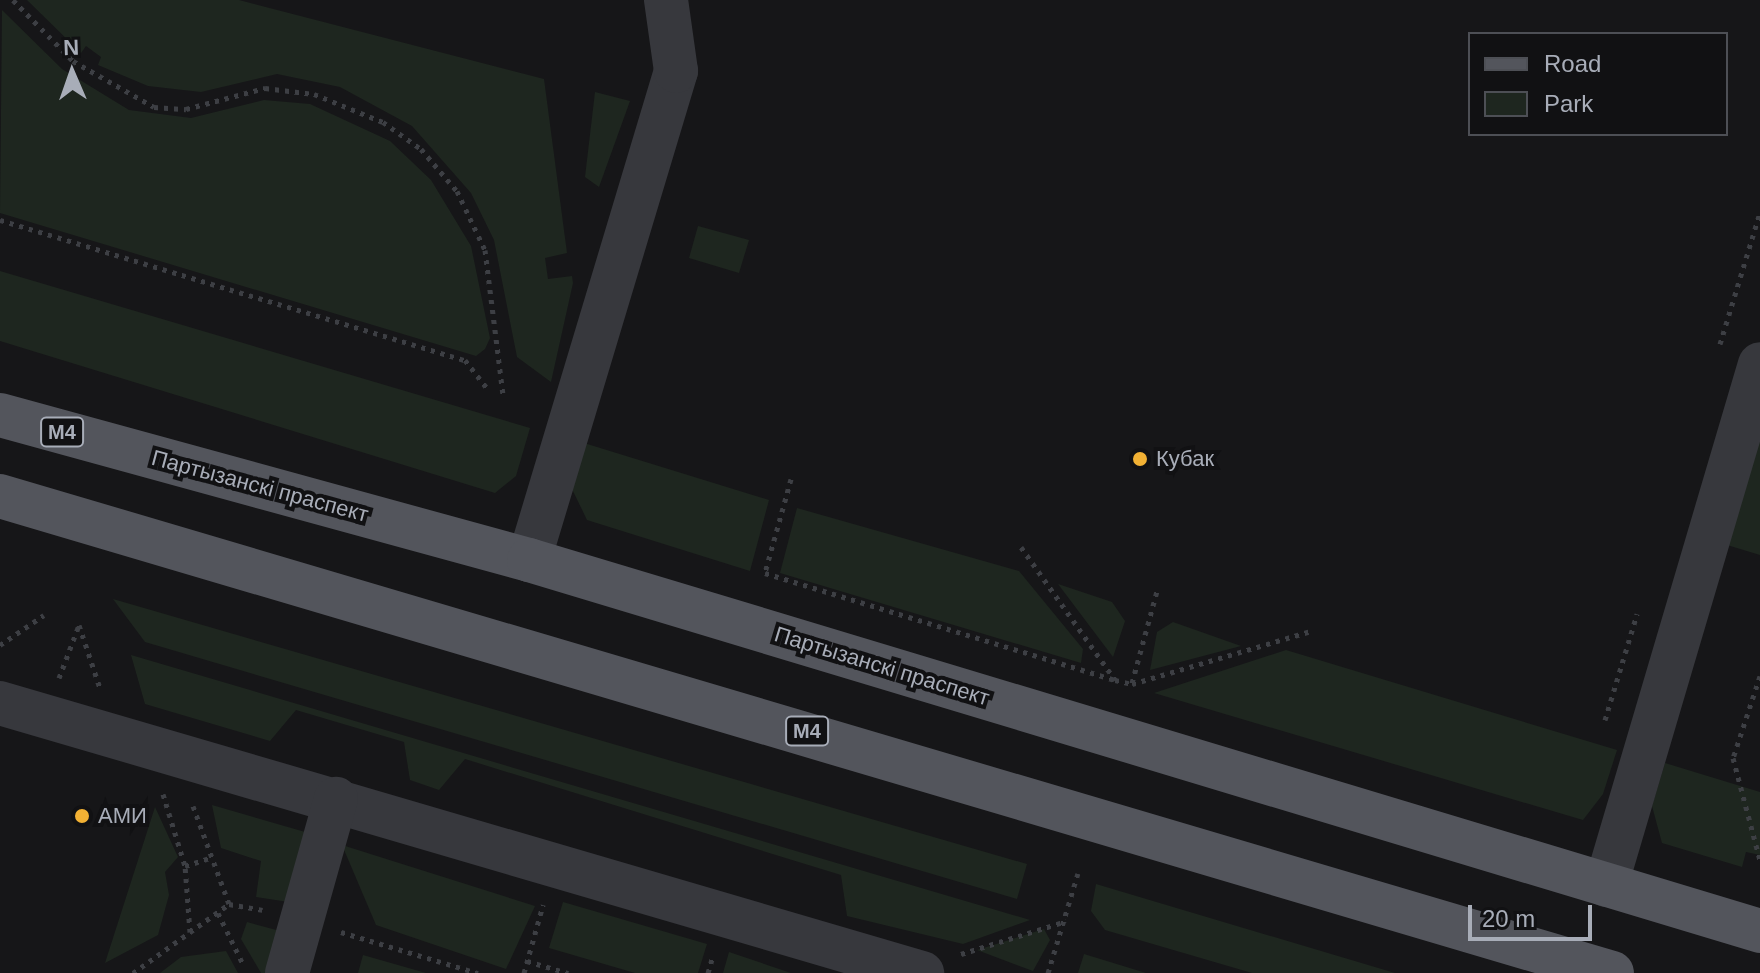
<!DOCTYPE html>
<html>
<head>
<meta charset="utf-8">
<style>
	body { margin:0 }
	#map { position:relative; width:1760px; height:973px; overflow:hidden; background:#161618; font-family:Arial,sans-serif }
	div>[style] { position:absolute }
	[style*='--x'] { left:calc(var(--x)*1px); top:calc(var(--y)*1px); width:calc(var(--w)*1px); rotate:calc(var(--a)*1deg) }
	.green>* { inset:0; background:#1e261f }
	.path>* { height:5px; margin-top:-2.5px; transform-origin:0; background:repeating-linear-gradient(90deg,#3d3f44 0 4px,transparent 0 10px) }
	.minor>* { height:44px; margin:-22px; padding:0 22px; transform-origin:22px; border-radius:22px; background:#37383d }
	.major>* { height:44px; margin:-22px; padding:0 22px; transform-origin:22px; border-radius:22px; background:#53555c }
	.dots>* { width:22px; height:22px; translate:-50% -50%; box-sizing:border-box; border:4px solid #111113; border-radius:50% }
	span { translate:-50% -50%; white-space:nowrap; text-align:center; line-height:1.15; -webkit-text-stroke:8px #111113; paint-order:stroke }
	.shield-label span { padding:2px 6px; background:#111113; border:2px solid; border-radius:6px; -webkit-text-stroke-width:0 }
	.shield-label { font-size:20px; color:#a8adb8; font-weight:700 }
	.poi-label { font-size:22px; color:#a8adb8 }
	.left { translate:0 -50%; text-align:left }
	.street-label { font-size:22px; color:#a8adb8 }
	.legend { position:absolute; left:1468px; top:32px; width:260px; height:104px; box-sizing:border-box; background:#111113; border:2px solid #4d4f55; margin:0; padding:10px 14px; list-style:none; font-size:24px; color:#a8adb8 }
	.legend li { display:flex; align-items:center; gap:16px; height:40px }
	.legend b { width:40px; border:2px solid #4d4f55 }
	.north { position:absolute; left:32px; top:32px; width:80px; height:80px; -webkit-text-stroke:6px #111113; paint-order:stroke; rotate:358deg; font-size:22px; font-weight:700; line-height:32px; text-align:center; color:#a8adb8 }
	.north::after { content:''; display:block; margin:auto; width:28px; height:36px; background:#a8adb8; clip-path:polygon(50% 0,100% 100%,50% 72%,0 100%) }
	.scale { position:absolute; left:1468px; top:905px; width:124px; height:36px; box-sizing:border-box; border:4px solid #a8adb8; border-top:0; padding-left:10px; font-size:24px; line-height:28px; white-space:nowrap; color:#a8adb8; -webkit-text-stroke:6px #111113; paint-order:stroke }
</style>
</head>
<body>
<div id="map">
	<div class="green">
		<i style="clip-path:polygon(27px 0,239px 0,544px 79px,567px 253px,545px 258px,548px 279px,572px 276px,573px 283px,551px 382px,517px 357px,494px 240px,471px 193px,412px 126px,340px 87px,277px 74px,201px 92px,148px 86px,98px 65px,101px 57px,86px 46px,81px 53px)"></i>
		<i style="clip-path:polygon(2px 10px,62px 69px,129px 110px,191px 118px,264px 100px,310px 104px,390px 141px,431px 180px,471px 246px,490px 338px,485px 349px,476px 356px,0 213px)"></i>
		<i style="clip-path:polygon(595px 92px,630px 101px,599px 187px,585px 177px)"></i>
		<i style="clip-path:polygon(698px 226px,749px 240px,739px 273px,689px 258px)"></i>
		<i style="clip-path:polygon(0 271px,530px 428px,516px 476px,495px 493px,0 341px)"></i>
		<i style="clip-path:polygon(1760px 437px,1760px 555px,1727px 545px)"></i>
		<i style="clip-path:polygon(584px 443px,769px 500px,750px 571px,587px 520px,572px 489px)"></i>
		<i style="clip-path:polygon(797px 508px,1019px 571px,1083px 649px,1081px 663px,780px 573px)"></i>
		<i style="clip-path:polygon(1058px 584px,1112px 602px,1125px 621px,1113px 657px)"></i>
		<i style="clip-path:polygon(113px 599px,1027px 864px,1017px 899px,145px 642px)"></i>
		<i style="clip-path:polygon(1173px 622px,1241px 646px,1150px 670px,1157px 632px)"></i>
		<i style="clip-path:polygon(1286px 650px,1617px 750px,1603px 794px,1583px 820px,1154px 693px)"></i>
		<i style="clip-path:polygon(131px 655px,1030px 920px,963px 944px,847px 916px,841px 875px,465px 759px,439px 790px,410px 780px,404px 742px,296px 710px,270px 741px,145px 704px)"></i>
		<i style="clip-path:polygon(1665px 763px,1760px 792px,1760px 855px,1746px 852px,1742px 867px,1662px 843px,1652px 806px)"></i>
		<i style="clip-path:polygon(212px 805px,312px 834px,295px 903px,256px 897px,261px 861px,221px 848px)"></i>
		<i style="clip-path:polygon(155px 807px,178px 857px,165px 872px,169px 895px,158px 935px,105px 963px)"></i>
		<i style="clip-path:polygon(342px 845px,535px 906px,506px 969px,376px 925px)"></i>
		<i style="clip-path:polygon(1096px 884px,1395px 973px,1396px 973px,1252px 973px,1105px 930px,1091px 911px)"></i>
		<i style="clip-path:polygon(563px 902px,707px 944px,698px 973px,635px 973px,549px 948px)"></i>
		<i style="clip-path:polygon(247px 922px,280px 931px,270px 973px,261px 973px,241px 939px)"></i>
		<i style="clip-path:polygon(1044px 929px,1050px 940px,1033px 971px,977px 950px)"></i>
		<i style="clip-path:polygon(226px 951px,238px 973px,160px 973px,181px 957px)"></i>
		<i style="clip-path:polygon(729px 952px,791px 973px,723px 973px)"></i>
		<i style="clip-path:polygon(1084px 954px,1146px 973px,1078px 973px)"></i>
		<i style="clip-path:polygon(363px 955px,426px 973px,358px 973px)"></i>
	</div>
	<div class="path">
		<i style="--x:13;--y:0;--w:86;--a:45.5"></i>
		<i style="--x:73;--y:61;--w:93;--a:29.6"></i>
		<i style="--x:154;--y:107;--w:32;--a:4"></i>
		<i style="--x:186;--y:109;--w:82;--a:-14.9"></i>
		<i style="--x:265;--y:88;--w:49;--a:7"></i>
		<i style="--x:314;--y:94;--w:74;--a:22.1"></i>
		<i style="--x:383;--y:122;--w:47;--a:35.4"></i>
		<i style="--x:421;--y:149;--w:55;--a:49.4"></i>
		<i style="--x:457;--y:191;--w:65;--a:64.6"></i>
		<i style="--x:485;--y:250;--w:145;--a:82.9"></i>
		<i style="--x:0;--y:220;--w:486;--a:16.8"></i>
		<i style="--x:465;--y:360;--w:36;--a:52"></i>
		<i style="--x:1720;--y:344;--w:138;--a:-73.1"></i>
		<i style="--x:791;--y:479;--w:98;--a:105.5"></i>
		<i style="--x:765;--y:573;--w:366;--a:17"></i>
		<i style="--x:1021;--y:547;--w:163;--a:54.7"></i>
		<i style="--x:1115;--y:680;--w:17;--a:13"></i>
		<i style="--x:1132;--y:684;--w:184;--a:-16.5"></i>
		<i style="--x:0;--y:645;--w:53;--a:-34.3"></i>
		<i style="--x:1760;--y:676;--w:86;--a:108.2"></i>
		<i style="--x:1733;--y:758;--w:106;--a:75.2"></i>
		<i style="--x:59;--y:678;--w:57;--a:-69.3"></i>
		<i style="--x:79;--y:625;--w:66;--a:71.6"></i>
		<i style="--x:1132;--y:683;--w:99;--a:-74.8"></i>
		<i style="--x:1605;--y:720;--w:111;--a:-73.2"></i>
		<i style="--x:163;--y:794;--w:75;--a:73"></i>
		<i style="--x:193;--y:806;--w:104;--a:69.8"></i>
		<i style="--x:229;--y:904;--w:34;--a:10"></i>
		<i style="--x:218;--y:913;--w:59;--a:63.9"></i>
		<i style="--x:190;--y:932;--w:66;--a:-94.3"></i>
		<i style="--x:185;--y:866;--w:28;--a:-18"></i>
		<i style="--x:341;--y:932;--w:143;--a:16.7"></i>
		<i style="--x:961;--y:954;--w:110;--a:-17.4"></i>
		<i style="--x:527;--y:961;--w:43;--a:16.3"></i>
		<i style="--x:133;--y:973;--w:118;--a:-35.7"></i>
		<i style="--x:524;--y:973;--w:71;--a:-74.4"></i>
		<i style="--x:708;--y:973;--w:19;--a:-74"></i>
		<i style="--x:1048;--y:973;--w:104;--a:-73.3"></i>
	</div>
	<div class="minor">
		<i style="--x:529;--y:560;--w:511;--a:-73.27"></i>
		<i style="--x:676;--y:71;--w:72;--a:-98"></i>
		<i style="--x:0;--y:703;--w:961;--a:16.32"></i>
		<i style="--x:1606;--y:885;--w:543;--a:-73.53"></i>
		<i style="--x:287;--y:973;--w:181;--a:-74.3"></i>
	</div>
	<div class="major">
		<i style="--x:0;--y:415;--w:549;--a:15.33"></i>
		<i style="--x:529;--y:560;--w:1286;--a:16.77"></i>
		<i style="--x:0;--y:496;--w:1681;--a:16.48"></i>
	</div>
	<div class="dots">
		<i style="left:1140px;top:459px;background:#f2b134"></i>
		<i style="left:82px;top:816px;background:#f2b134"></i>
	</div>
	<div class="shield-label">
		<span style="left:62px;top:432px">М4</span>
		<span style="left:807px;top:731px">М4</span>
	</div>
	<div class="poi-label">
		<span class="left" style="left:1156px;top:459px">Кубак</span>
		<span class="left" style="left:98px;top:816px">АМИ</span>
	</div>
	<div class="street-label">
		<span style="left:260px;top:486px;rotate:15deg">Партызанскі праспект</span>
		<span style="left:882px;top:666px;rotate:17deg">Партызанскі праспект</span>
	</div>
	<ul class="legend">
	<li><b style="height:10px;background:#53555c"></b>Road</li>
	<li><b style="height:22px;background:#1e261f"></b>Park</li>
	</ul>
	<div class="north">N</div>
	<div class="scale">20 m</div>
</div>
</body>
</html>
